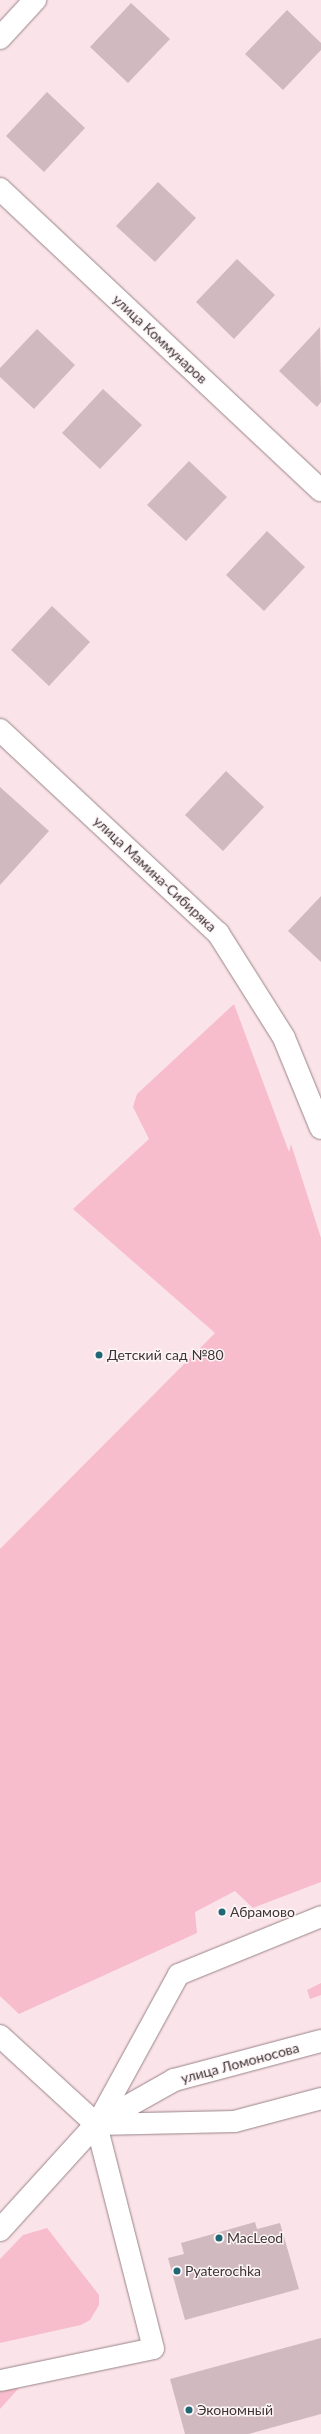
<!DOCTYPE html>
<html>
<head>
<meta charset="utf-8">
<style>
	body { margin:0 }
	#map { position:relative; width:321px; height:2434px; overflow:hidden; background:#fbe4e9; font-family:Lato,sans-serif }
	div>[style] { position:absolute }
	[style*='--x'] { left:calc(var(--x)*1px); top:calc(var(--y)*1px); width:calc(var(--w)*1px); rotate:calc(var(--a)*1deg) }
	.green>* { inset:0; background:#f7bdcc }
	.building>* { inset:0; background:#d0babf }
	.roads { filter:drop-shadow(0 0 1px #988489) drop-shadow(0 0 1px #988489) }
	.service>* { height:21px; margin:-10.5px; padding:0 10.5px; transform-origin:10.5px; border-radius:10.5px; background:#fff }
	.minor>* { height:22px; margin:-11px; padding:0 11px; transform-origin:11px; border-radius:11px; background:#fff }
	.tertiary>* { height:22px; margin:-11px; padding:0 11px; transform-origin:11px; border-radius:11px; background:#fff }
	.dots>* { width:11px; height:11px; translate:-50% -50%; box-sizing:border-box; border:2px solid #fef5f7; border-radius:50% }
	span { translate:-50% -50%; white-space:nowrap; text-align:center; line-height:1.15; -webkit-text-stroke:3px #fef5f7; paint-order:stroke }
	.street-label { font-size:14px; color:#3c3436 }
	.poi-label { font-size:14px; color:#3c3436 }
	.left { translate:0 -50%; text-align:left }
</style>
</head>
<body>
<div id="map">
	<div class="green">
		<i style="clip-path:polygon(234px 1004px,289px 1152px,291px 1144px,321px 1238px,321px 1882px,253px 1908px,235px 1891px,195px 1912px,197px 1933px,19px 2014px,0 1996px,0 1549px,215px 1333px,73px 1209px,149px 1139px,133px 1107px,137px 1094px)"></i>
		<i style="clip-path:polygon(321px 1983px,321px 1995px,310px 1999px,307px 1990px)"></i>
		<i style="clip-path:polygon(47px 2228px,99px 2295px,99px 2305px,90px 2320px,81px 2325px,0 2343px,0 2259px,23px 2235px)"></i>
		<i style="clip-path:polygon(26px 2380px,0 2409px,0 2385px)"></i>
	</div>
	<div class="building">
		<i style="clip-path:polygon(131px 3px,170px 39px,128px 83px,90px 47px)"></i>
		<i style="clip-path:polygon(287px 10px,321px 43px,321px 50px,283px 90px,245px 54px)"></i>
		<i style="clip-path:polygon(47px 92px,85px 128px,44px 172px,6px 136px)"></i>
		<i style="clip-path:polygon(158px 182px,196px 218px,155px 262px,116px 226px)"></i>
		<i style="clip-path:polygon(237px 259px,275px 295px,234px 339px,196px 302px)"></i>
		<i style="clip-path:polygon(320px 327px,321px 402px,317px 407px,279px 371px)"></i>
		<i style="clip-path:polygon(37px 329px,75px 365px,34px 409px,0 377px,0 368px)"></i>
		<i style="clip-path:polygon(103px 389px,142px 425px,100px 469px,62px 433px)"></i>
		<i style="clip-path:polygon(189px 461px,227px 497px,186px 541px,147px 505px)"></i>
		<i style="clip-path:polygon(267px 531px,305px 567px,264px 611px,226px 575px)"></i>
		<i style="clip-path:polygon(52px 606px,90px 642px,49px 686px,11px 650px)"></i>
		<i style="clip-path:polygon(226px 771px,264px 807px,223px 851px,185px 815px)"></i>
		<i style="clip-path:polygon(0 787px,49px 831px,0 885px)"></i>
		<i style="clip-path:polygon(321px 896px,321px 962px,288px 931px)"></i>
		<i style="clip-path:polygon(255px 2222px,257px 2229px,280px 2223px,299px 2289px,185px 2320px,168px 2258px,184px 2254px,181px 2243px)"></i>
		<i style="clip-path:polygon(321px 2338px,321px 2414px,249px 2434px,185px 2434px,170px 2379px)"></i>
	</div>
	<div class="roads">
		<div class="service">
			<i style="--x:96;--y:2124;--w:138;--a:-1.2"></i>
			<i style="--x:234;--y:2121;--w:90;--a:-14.8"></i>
			<i style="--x:0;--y:2380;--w:156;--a:-11.8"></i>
			<i style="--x:153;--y:2348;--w:231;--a:-104.3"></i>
			<i style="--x:96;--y:2124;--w:171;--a:-61.3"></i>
			<i style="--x:178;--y:1974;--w:154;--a:-22.1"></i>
		</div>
		<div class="minor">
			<i style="--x:0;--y:38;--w:52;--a:-47.4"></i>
			<i style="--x:0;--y:189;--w:440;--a:43.2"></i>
			<i style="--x:0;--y:730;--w:298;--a:43"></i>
			<i style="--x:218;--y:933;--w:124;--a:57.8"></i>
			<i style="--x:284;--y:1038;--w:97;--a:67.7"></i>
			<i style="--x:0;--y:2036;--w:130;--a:42.5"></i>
		</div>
		<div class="tertiary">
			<i style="--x:0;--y:2230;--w:143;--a:-47.8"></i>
			<i style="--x:96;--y:2124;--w:90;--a:-29.4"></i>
			<i style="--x:174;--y:2080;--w:152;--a:-14.9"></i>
		</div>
	</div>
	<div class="dots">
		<i style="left:99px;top:1355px;background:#1f6774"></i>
		<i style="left:222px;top:1912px;background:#1f6774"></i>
		<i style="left:219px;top:2238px;background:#1f6774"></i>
		<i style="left:177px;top:2271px;background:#1f6774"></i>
		<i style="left:189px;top:2410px;background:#1f6774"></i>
	</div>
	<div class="street-label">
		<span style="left:160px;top:339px;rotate:43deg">улица Коммунаров</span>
		<span style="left:155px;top:874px;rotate:43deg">улица Мамина-Сибиряка</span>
		<span style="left:240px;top:2063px;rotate:-15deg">улица Ломоносова</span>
	</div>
	<div class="poi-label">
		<span class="left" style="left:107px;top:1355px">Детский сад №80</span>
		<span class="left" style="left:230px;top:1912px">Абрамово</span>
		<span class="left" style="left:227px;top:2238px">MacLeod</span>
		<span class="left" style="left:185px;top:2271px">Pyaterochka</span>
		<span class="left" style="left:197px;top:2410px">Экономный</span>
	</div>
</div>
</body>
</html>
